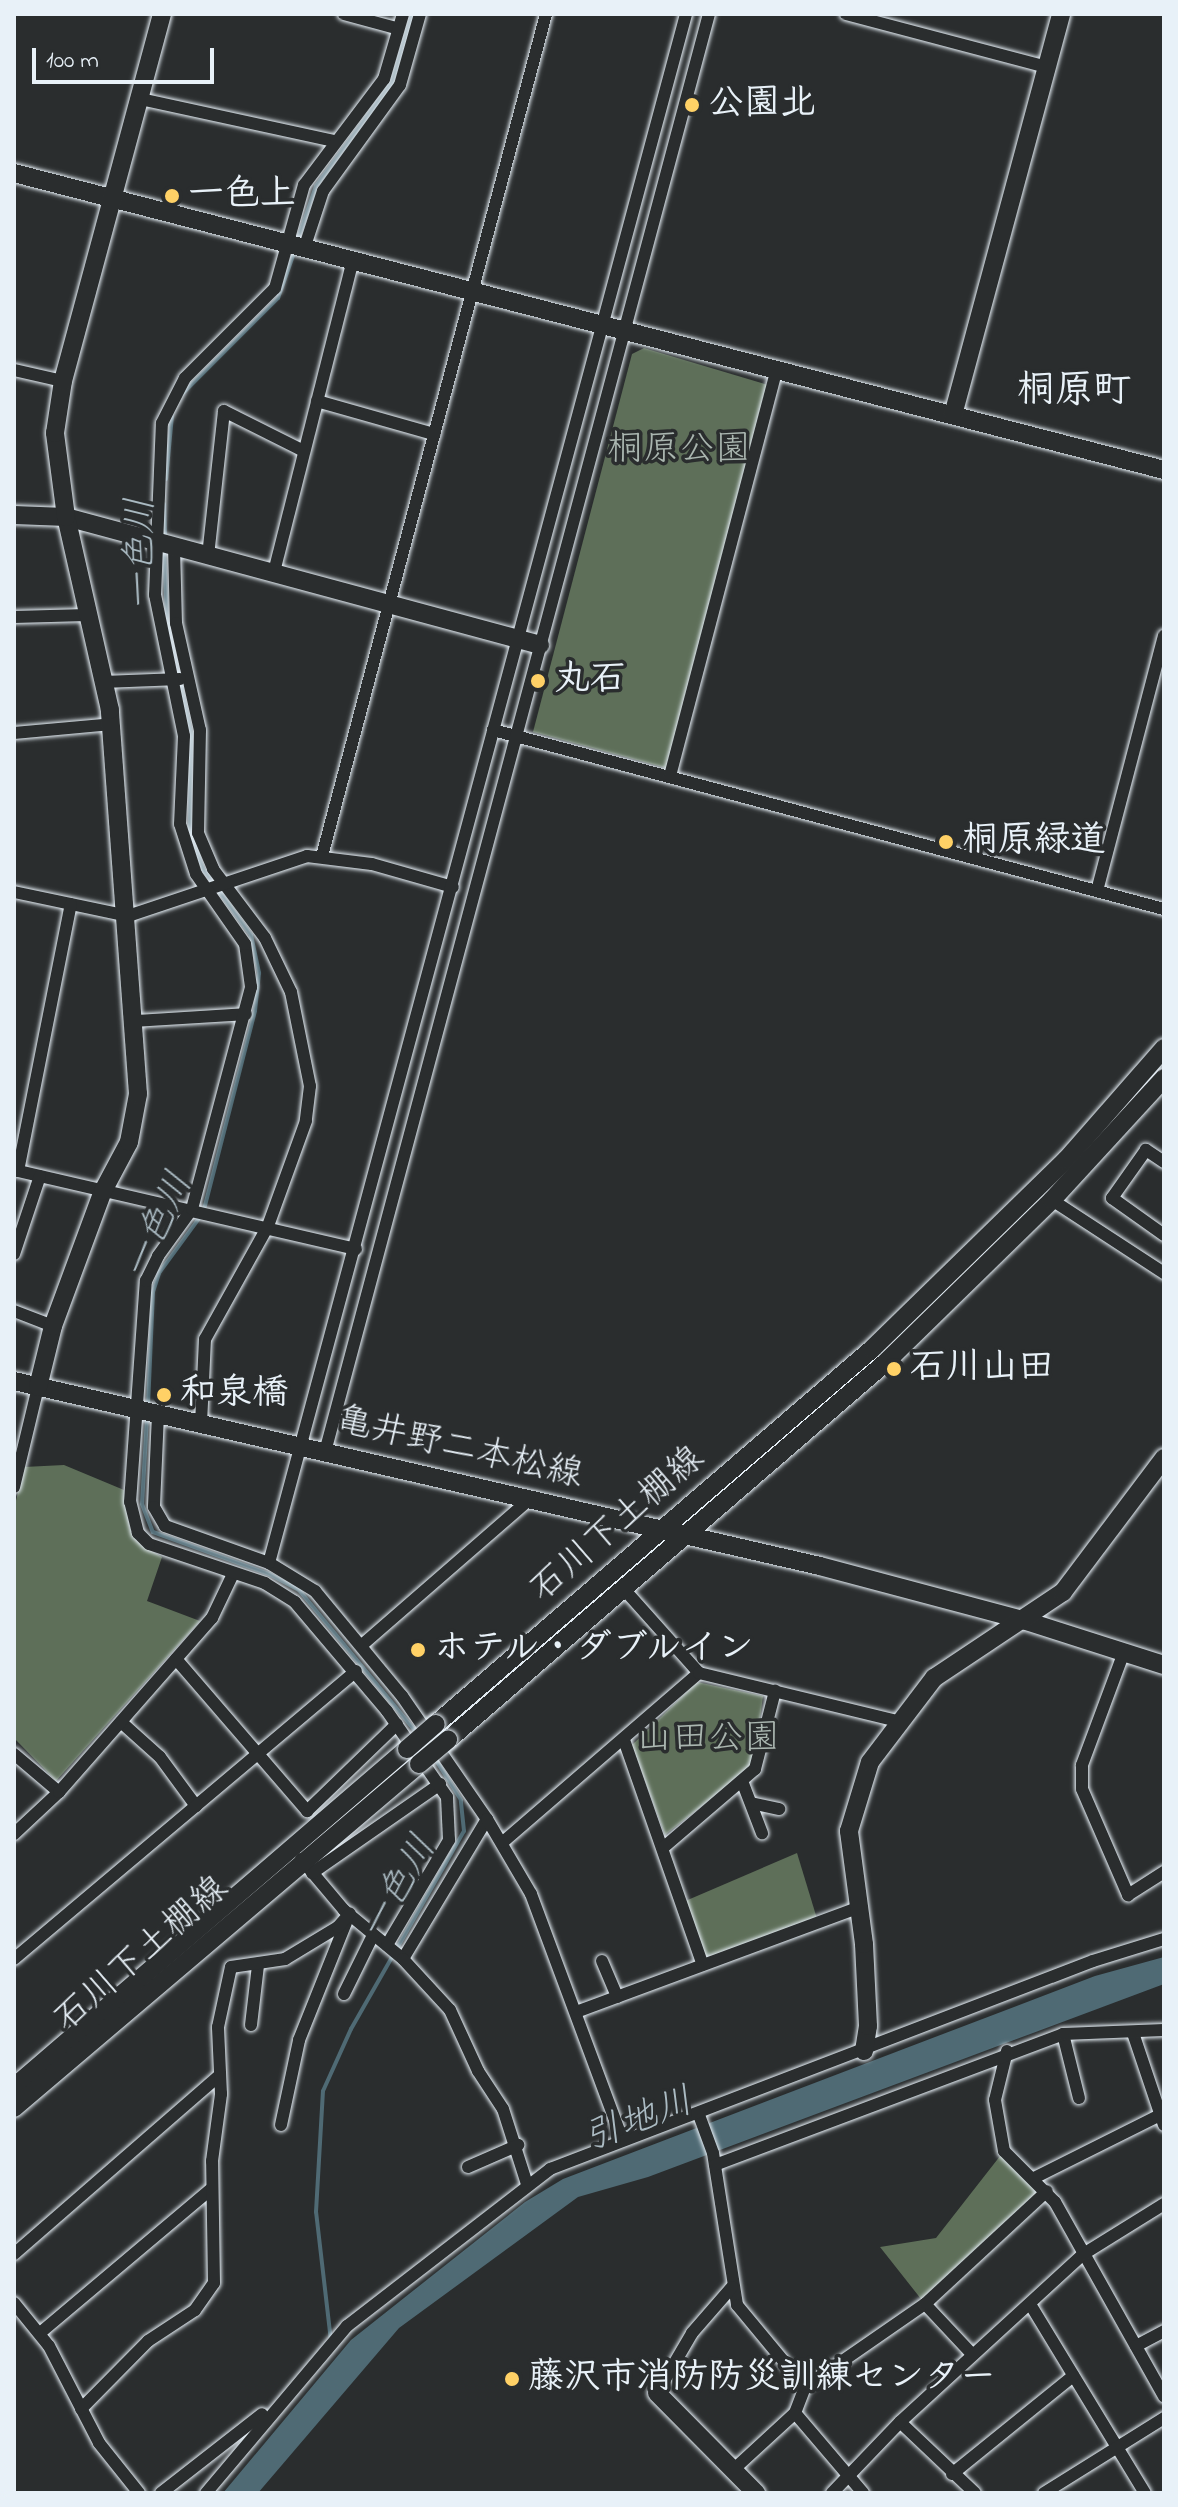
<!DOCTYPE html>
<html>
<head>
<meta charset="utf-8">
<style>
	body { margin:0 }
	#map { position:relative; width:1178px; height:2507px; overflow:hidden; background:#2a2d2e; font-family:"Indie Flower","Klee One",sans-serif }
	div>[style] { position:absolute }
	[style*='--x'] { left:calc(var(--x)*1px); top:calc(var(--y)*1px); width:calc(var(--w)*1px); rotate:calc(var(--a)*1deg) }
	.green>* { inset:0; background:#5e6f59 }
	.water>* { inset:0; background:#4f6a74 }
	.stream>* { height:4px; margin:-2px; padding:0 2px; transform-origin:2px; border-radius:2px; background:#4f6a74 }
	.roads { filter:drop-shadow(0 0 2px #e8f1f8) drop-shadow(0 0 2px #e8f1f8) }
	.street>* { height:12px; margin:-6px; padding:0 6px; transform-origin:6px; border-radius:6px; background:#2a2d2e }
	.secondary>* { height:18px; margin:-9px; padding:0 9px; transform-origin:9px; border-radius:9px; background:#2a2d2e }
	.bridges { filter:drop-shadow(0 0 2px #e8f1f8) drop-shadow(0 0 2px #e8f1f8) }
	.secondary-bridge>* { height:18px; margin:-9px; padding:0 9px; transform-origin:9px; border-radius:9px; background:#2a2d2e }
	.dots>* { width:22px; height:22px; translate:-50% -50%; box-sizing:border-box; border:4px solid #2a2d2e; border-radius:50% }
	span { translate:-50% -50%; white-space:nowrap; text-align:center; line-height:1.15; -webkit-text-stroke:7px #2a2d2e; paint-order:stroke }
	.poi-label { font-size:36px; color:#e8f1f8; font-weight:700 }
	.left { translate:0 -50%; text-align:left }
	.park-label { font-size:36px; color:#aab6b0 }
	.street-label { font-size:36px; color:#e8f1f8 }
	.neighbourhood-label { font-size:38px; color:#e8f1f8; font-weight:700 }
	.water-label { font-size:38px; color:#abbbc3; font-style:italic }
	.frame { position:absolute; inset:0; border:16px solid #e8f1f8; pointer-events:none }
	.scale { position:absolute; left:32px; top:48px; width:182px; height:36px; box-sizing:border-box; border:4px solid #e8f1f8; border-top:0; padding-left:10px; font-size:24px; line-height:28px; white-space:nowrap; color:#e8f1f8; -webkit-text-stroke:6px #2a2d2e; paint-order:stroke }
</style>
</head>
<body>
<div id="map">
	<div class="green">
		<i style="clip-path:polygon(644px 348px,768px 385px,666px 768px,533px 732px,632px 354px)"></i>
		<i style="clip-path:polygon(64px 1465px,124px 1490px,130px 1529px,141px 1545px,162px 1557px,147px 1601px,200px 1621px,56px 1781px,14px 1738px,14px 1509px,24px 1467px)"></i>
		<i style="clip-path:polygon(697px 1682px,763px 1696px,755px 1757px,750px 1768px,665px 1835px,632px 1745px)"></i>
		<i style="clip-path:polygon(797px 1853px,818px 1922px,703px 1965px,683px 1902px)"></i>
		<i style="clip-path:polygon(1004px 2151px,1047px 2191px,925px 2304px,880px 2247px,936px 2238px)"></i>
	</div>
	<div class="water">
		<i style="clip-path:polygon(1164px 1957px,1164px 1984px,648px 2177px,578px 2197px,399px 2328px,258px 2493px,223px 2493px,351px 2340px,525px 2202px,563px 2179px,1095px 1976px)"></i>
	</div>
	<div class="stream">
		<i style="--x:297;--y:242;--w:59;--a:-71.3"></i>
		<i style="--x:316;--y:186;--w:129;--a:-53.8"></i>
		<i style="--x:392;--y:82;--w:71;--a:-73.6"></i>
		<i style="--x:182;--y:394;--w:136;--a:-45"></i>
		<i style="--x:278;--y:298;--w:51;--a:-70.5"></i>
		<i style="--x:166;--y:479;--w:63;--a:-84.6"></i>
		<i style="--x:164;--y:504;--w:35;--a:88"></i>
		<i style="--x:164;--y:548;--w:72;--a:87.6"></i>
		<i style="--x:167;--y:620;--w:116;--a:78.1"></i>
		<i style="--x:191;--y:734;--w:97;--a:90.6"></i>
		<i style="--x:190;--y:831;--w:40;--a:71.1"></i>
		<i style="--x:203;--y:869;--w:82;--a:54"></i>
		<i style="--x:251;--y:935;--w:39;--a:78"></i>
		<i style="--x:259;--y:973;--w:38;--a:96"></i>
		<i style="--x:255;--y:1011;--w:204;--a:104.4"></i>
		<i style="--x:148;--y:1406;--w:114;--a:-87.5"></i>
		<i style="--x:153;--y:1292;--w:20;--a:-72"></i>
		<i style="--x:159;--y:1273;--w:69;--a:-53.8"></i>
		<i style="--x:147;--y:1418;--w:86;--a:93.3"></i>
		<i style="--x:142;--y:1504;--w:30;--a:69"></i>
		<i style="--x:153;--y:1532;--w:123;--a:19.9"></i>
		<i style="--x:269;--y:1574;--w:34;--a:28"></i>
		<i style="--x:299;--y:1590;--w:185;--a:50.5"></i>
		<i style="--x:331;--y:2341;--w:130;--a:-96.6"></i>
		<i style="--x:316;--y:2212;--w:121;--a:-86.7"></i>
		<i style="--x:323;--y:2091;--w:68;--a:-65.7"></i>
		<i style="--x:351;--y:2029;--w:228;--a:-60.3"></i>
		<i style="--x:464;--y:1831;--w:31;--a:-96"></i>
		<i style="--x:461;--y:1800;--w:47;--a:-122"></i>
	</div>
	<div class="roads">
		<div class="street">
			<i style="--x:344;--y:14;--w:54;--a:15.1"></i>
			<i style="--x:846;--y:14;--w:207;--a:14.8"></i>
			<i style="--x:140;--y:99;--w:199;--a:12.2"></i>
			<i style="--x:305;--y:246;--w:58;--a:-71.9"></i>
			<i style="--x:323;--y:191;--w:131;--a:-54"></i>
			<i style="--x:400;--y:85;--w:74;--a:-74.3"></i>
			<i style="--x:14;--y:370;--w:50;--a:12.7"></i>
			<i style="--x:317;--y:401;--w:122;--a:15.8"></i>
			<i style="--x:174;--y:547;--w:76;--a:88.5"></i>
			<i style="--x:176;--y:623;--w:110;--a:77.4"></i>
			<i style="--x:200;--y:730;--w:103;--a:91.1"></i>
			<i style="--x:198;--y:833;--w:39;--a:67"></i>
			<i style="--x:213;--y:869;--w:86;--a:53"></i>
			<i style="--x:265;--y:938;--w:60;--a:64.3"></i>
			<i style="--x:291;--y:992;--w:96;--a:78.6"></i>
			<i style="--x:310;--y:1086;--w:35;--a:97"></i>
			<i style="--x:306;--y:1121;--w:112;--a:109.9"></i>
			<i style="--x:268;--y:1226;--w:129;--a:119.1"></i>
			<i style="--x:205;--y:1339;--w:85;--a:92.7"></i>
			<i style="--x:208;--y:556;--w:146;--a:-83.7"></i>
			<i style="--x:224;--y:411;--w:89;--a:26.6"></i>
			<i style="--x:274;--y:572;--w:323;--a:-75.8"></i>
			<i style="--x:14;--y:617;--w:73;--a:-1.6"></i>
			<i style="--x:103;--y:682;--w:77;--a:-2.2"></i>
			<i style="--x:493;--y:730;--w:694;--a:14.94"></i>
			<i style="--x:14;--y:733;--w:98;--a:-5.2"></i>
			<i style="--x:670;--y:776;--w:422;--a:-75.3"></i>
			<i style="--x:322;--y:856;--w:871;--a:-75.1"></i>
			<i style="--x:1097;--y:891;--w:264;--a:-75.3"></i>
			<i style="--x:14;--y:892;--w:116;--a:11.9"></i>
			<i style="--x:128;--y:916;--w:189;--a:-18.5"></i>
			<i style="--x:307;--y:856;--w:65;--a:7"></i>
			<i style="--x:372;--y:864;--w:84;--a:15.9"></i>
			<i style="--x:135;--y:1021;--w:111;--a:-3.6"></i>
			<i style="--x:1164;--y:1162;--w:22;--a:-146"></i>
			<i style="--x:1146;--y:1150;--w:59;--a:125.3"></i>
			<i style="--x:1112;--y:1198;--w:64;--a:35.4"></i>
			<i style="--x:14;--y:1170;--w:351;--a:13"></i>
			<i style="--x:18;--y:1171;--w:272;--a:-78.8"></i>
			<i style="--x:1052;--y:1200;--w:134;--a:33.1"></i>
			<i style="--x:14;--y:1254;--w:82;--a:-71.6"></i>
			<i style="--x:14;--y:1311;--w:42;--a:21"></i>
			<i style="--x:158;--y:1414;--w:93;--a:92.5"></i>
			<i style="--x:154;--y:1507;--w:22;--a:60"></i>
			<i style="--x:165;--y:1526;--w:110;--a:19.6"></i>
			<i style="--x:269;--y:1563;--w:54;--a:31.3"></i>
			<i style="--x:315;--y:1591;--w:136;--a:50.4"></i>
			<i style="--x:402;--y:1696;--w:150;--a:55.4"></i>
			<i style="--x:487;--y:1819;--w:163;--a:121"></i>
			<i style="--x:325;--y:1452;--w:1488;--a:-75.05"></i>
			<i style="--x:14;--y:1487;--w:103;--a:-76.5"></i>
			<i style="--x:269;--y:1563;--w:1604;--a:-74.93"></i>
			<i style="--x:623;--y:1588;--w:114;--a:48.2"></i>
			<i style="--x:362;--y:1645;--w:224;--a:-41"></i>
			<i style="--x:1124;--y:1652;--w:121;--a:110.4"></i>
			<i style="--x:1082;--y:1765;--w:24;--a:90"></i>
			<i style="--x:1082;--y:1789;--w:116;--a:66.5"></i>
			<i style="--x:1128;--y:1895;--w:43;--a:-32.6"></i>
			<i style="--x:176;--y:1659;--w:201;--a:49.2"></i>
			<i style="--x:307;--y:1811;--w:125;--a:-44"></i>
			<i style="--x:121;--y:1722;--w:52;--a:41.9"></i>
			<i style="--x:160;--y:1757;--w:61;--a:53.7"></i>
			<i style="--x:624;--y:1740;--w:238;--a:70.7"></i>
			<i style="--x:14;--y:1754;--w:59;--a:40.2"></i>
			<i style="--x:742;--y:1781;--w:56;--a:69"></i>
			<i style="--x:751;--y:1803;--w:29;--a:12"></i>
			<i style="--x:487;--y:1819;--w:87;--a:59.6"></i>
			<i style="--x:531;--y:1894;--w:261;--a:69.6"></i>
			<i style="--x:14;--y:1834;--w:62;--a:-43"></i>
			<i style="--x:59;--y:1792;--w:232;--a:-48.7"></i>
			<i style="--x:212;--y:1618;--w:49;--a:-64.5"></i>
			<i style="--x:503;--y:1842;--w:259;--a:-40.8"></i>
			<i style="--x:699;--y:1673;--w:204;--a:13.6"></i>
			<i style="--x:664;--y:1847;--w:120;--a:-40.6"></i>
			<i style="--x:755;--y:1769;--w:81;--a:-75.6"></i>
			<i style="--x:301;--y:1859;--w:67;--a:49.9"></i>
			<i style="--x:344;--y:1910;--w:77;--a:39.7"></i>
			<i style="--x:403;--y:1959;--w:69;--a:47.3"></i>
			<i style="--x:450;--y:2010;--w:67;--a:65.3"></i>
			<i style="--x:478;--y:2071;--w:45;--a:56.7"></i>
			<i style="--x:503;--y:2109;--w:79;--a:72.3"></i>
			<i style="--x:312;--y:1873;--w:156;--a:-34.8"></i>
			<i style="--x:387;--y:1945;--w:122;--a:-59.4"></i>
			<i style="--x:449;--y:1840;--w:43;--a:-92.7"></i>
			<i style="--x:447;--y:1797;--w:105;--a:-124.9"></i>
			<i style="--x:387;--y:1711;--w:143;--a:-130.2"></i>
			<i style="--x:295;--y:1602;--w:36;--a:-148"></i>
			<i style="--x:265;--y:1583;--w:122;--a:-161.4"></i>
			<i style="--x:149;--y:1544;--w:16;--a:-135"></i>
			<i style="--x:138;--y:1533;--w:32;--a:-104"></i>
			<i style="--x:130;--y:1502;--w:222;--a:-85.9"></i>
			<i style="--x:146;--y:1281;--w:28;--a:-64"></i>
			<i style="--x:158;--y:1256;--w:58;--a:-54.1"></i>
			<i style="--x:192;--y:1209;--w:230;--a:-75.1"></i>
			<i style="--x:251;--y:987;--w:43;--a:-97.9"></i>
			<i style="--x:245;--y:944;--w:85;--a:-125"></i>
			<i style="--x:196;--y:874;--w:52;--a:-107.7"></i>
			<i style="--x:180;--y:824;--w:88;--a:-87.4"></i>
			<i style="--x:184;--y:736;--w:144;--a:-101.6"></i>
			<i style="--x:155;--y:595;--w:172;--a:-87.7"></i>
			<i style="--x:162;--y:423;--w:51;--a:-62.9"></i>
			<i style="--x:185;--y:378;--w:127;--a:-45"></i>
			<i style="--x:275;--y:288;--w:107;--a:-74.3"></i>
			<i style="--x:304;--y:185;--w:133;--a:-53"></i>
			<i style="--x:384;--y:79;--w:68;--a:-73.7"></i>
			<i style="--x:14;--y:1959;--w:447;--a:-40.1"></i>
			<i style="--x:602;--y:1961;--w:39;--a:67"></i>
			<i style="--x:344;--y:1994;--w:66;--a:-63.8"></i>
			<i style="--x:576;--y:2012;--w:300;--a:-20.3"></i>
			<i style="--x:251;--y:2025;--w:60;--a:-83.3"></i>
			<i style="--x:1133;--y:2033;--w:97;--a:71.4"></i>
			<i style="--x:1063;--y:2034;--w:66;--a:76"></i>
			<i style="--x:1007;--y:2051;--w:50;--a:103.8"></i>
			<i style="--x:995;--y:2100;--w:52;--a:80"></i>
			<i style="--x:1004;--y:2151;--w:72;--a:45"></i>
			<i style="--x:1055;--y:2202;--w:223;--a:60.7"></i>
			<i style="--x:699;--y:2115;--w:40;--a:69.8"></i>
			<i style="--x:713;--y:2153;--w:154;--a:81"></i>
			<i style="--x:737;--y:2305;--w:107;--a:50.3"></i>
			<i style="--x:805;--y:2387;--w:28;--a:111"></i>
			<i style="--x:795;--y:2413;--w:84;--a:137.4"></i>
			<i style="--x:281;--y:2125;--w:87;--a:-78"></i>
			<i style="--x:299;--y:2040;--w:129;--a:-68.2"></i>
			<i style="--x:715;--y:2165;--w:372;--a:-20.6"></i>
			<i style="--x:1063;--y:2034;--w:101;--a:-2.3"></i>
			<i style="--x:468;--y:2167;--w:55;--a:-23.7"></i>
			<i style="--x:1034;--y:2178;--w:139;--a:-26.6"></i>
			<i style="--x:14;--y:2254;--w:271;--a:-41"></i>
			<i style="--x:14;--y:2303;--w:55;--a:50.9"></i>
			<i style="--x:49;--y:2346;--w:109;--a:62.7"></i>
			<i style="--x:99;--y:2443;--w:64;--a:51.3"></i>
			<i style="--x:925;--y:2304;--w:69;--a:46.8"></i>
			<i style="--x:1030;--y:2304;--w:221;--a:58.7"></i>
			<i style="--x:40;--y:2333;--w:225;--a:-40.1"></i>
			<i style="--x:1136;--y:2346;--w:32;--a:-28"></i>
			<i style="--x:805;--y:2387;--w:146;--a:-34.7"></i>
			<i style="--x:925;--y:2304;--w:166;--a:-42.8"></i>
			<i style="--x:657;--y:2393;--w:69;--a:-59.7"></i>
			<i style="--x:692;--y:2333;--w:61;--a:-49"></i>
			<i style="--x:81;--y:2409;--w:95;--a:-45.4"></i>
			<i style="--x:148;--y:2341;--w:56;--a:-33.4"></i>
			<i style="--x:195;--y:2310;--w:33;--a:-55"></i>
			<i style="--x:214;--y:2283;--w:122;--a:-90.9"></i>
			<i style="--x:212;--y:2161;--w:68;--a:-82.3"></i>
			<i style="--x:221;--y:2094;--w:67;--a:-92.6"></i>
			<i style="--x:218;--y:2027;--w:61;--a:-77.8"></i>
			<i style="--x:231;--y:1967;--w:55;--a:-8.4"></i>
			<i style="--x:285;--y:1959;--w:62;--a:-31.1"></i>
			<i style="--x:338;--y:1927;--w:18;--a:-49"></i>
			<i style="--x:795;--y:2413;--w:105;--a:49.6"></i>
			<i style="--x:900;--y:2422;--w:103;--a:43.4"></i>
			<i style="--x:952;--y:2474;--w:156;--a:-39"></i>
			<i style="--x:161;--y:2493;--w:128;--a:-38"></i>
			<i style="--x:206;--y:2493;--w:219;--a:-49.8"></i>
			<i style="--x:347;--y:2326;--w:257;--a:-37.7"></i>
			<i style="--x:550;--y:2169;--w:581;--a:-20.96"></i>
			<i style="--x:1093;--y:1961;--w:74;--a:-17.2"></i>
			<i style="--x:832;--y:2493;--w:98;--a:-46.2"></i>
			<i style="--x:900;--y:2422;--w:247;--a:-42.5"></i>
			<i style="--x:1082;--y:2255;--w:97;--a:-31.9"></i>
			<i style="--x:1044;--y:2493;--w:142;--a:-32"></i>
		</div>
		<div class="secondary">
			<i style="--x:14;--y:173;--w:1188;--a:14.48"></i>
			<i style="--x:953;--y:415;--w:415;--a:-74.9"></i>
			<i style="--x:14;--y:515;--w:52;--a:2.2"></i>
			<i style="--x:66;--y:517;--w:491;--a:15.1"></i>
			<i style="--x:14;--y:1381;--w:827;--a:12.93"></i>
			<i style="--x:820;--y:1566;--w:213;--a:14.9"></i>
			<i style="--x:1026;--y:1621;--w:145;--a:17.7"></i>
			<i style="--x:38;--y:1387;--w:63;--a:-76.2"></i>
			<i style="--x:53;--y:1326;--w:144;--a:-69.7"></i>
			<i style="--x:103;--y:1191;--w:55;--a:-62"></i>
			<i style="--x:129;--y:1142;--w:49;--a:-79.4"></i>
			<i style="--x:138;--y:1094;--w:385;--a:-94.2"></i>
			<i style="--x:110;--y:710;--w:198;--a:-102.8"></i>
			<i style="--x:66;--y:517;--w:85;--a:-97.5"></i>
			<i style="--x:55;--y:433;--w:53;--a:-81.3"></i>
			<i style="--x:63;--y:381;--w:380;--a:-74.9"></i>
			<i style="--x:436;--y:1724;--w:575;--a:-40.7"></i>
			<i style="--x:872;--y:1349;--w:271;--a:-44.3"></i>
			<i style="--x:1066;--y:1160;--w:149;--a:-48.8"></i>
			<i style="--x:448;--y:1740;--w:579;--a:-40.79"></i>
			<i style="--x:886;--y:1362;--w:232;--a:-44.3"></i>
			<i style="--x:1052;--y:1200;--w:166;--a:-47.4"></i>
			<i style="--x:864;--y:2051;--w:25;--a:-81"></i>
			<i style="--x:868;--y:2026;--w:82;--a:-92.8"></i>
			<i style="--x:864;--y:1944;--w:114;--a:-97.6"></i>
			<i style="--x:849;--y:1831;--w:72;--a:-73.1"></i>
			<i style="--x:870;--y:1762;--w:106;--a:-52.7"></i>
			<i style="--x:934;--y:1678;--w:155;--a:-33.7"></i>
			<i style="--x:1063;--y:1592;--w:168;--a:-53"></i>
			<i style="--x:14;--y:2087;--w:518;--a:-40.7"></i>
			<i style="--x:14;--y:2108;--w:531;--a:-40.34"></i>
			<i style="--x:657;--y:2393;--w:141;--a:45.3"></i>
		</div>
	</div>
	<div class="bridges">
		<div class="secondary-bridge">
			<i style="--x:407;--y:1749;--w:38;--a:-41"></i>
			<i style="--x:419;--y:1764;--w:38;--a:-40"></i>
		</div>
	</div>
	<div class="dots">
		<i style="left:692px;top:105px;background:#ffd166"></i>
		<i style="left:172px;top:196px;background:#ffd166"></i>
		<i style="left:538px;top:681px;background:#ffd166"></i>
		<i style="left:946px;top:842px;background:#ffd166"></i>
		<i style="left:894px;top:1369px;background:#ffd166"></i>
		<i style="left:164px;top:1395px;background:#ffd166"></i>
		<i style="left:418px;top:1650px;background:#ffd166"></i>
		<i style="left:512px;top:2379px;background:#ffd166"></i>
	</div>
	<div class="poi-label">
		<span class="left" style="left:708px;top:105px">公園北</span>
		<span class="left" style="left:188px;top:196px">一色上</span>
		<span class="left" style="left:554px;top:681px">丸石</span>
		<span class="left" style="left:962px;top:842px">桐原緑道</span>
		<span class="left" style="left:910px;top:1369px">石川山田</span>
		<span class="left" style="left:180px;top:1395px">和泉橋</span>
		<span class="left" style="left:434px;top:1650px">ホテル・ダブルイン</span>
		<span class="left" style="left:528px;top:2379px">藤沢市消防防災訓練センター</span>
	</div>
	<div class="park-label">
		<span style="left:679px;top:451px">桐原公園</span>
		<span style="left:708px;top:1740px">山田公園</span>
	</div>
	<div class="street-label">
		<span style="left:459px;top:1449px;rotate:13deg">亀井野二本松線</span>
		<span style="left:618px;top:1525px;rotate:-41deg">石川下土棚線</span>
		<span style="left:142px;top:1955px;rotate:-41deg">石川下土棚線</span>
	</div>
	<div class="neighbourhood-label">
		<span style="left:1074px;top:393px">桐原町</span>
	</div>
	<div class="water-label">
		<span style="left:143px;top:554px;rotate:-90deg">一色川</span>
		<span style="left:160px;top:1227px;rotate:-65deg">一色川</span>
		<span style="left:400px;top:1889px;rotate:-60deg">一色川</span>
		<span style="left:639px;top:2122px;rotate:-21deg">引地川</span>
	</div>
	<div class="frame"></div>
	<div class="scale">100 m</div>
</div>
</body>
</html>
